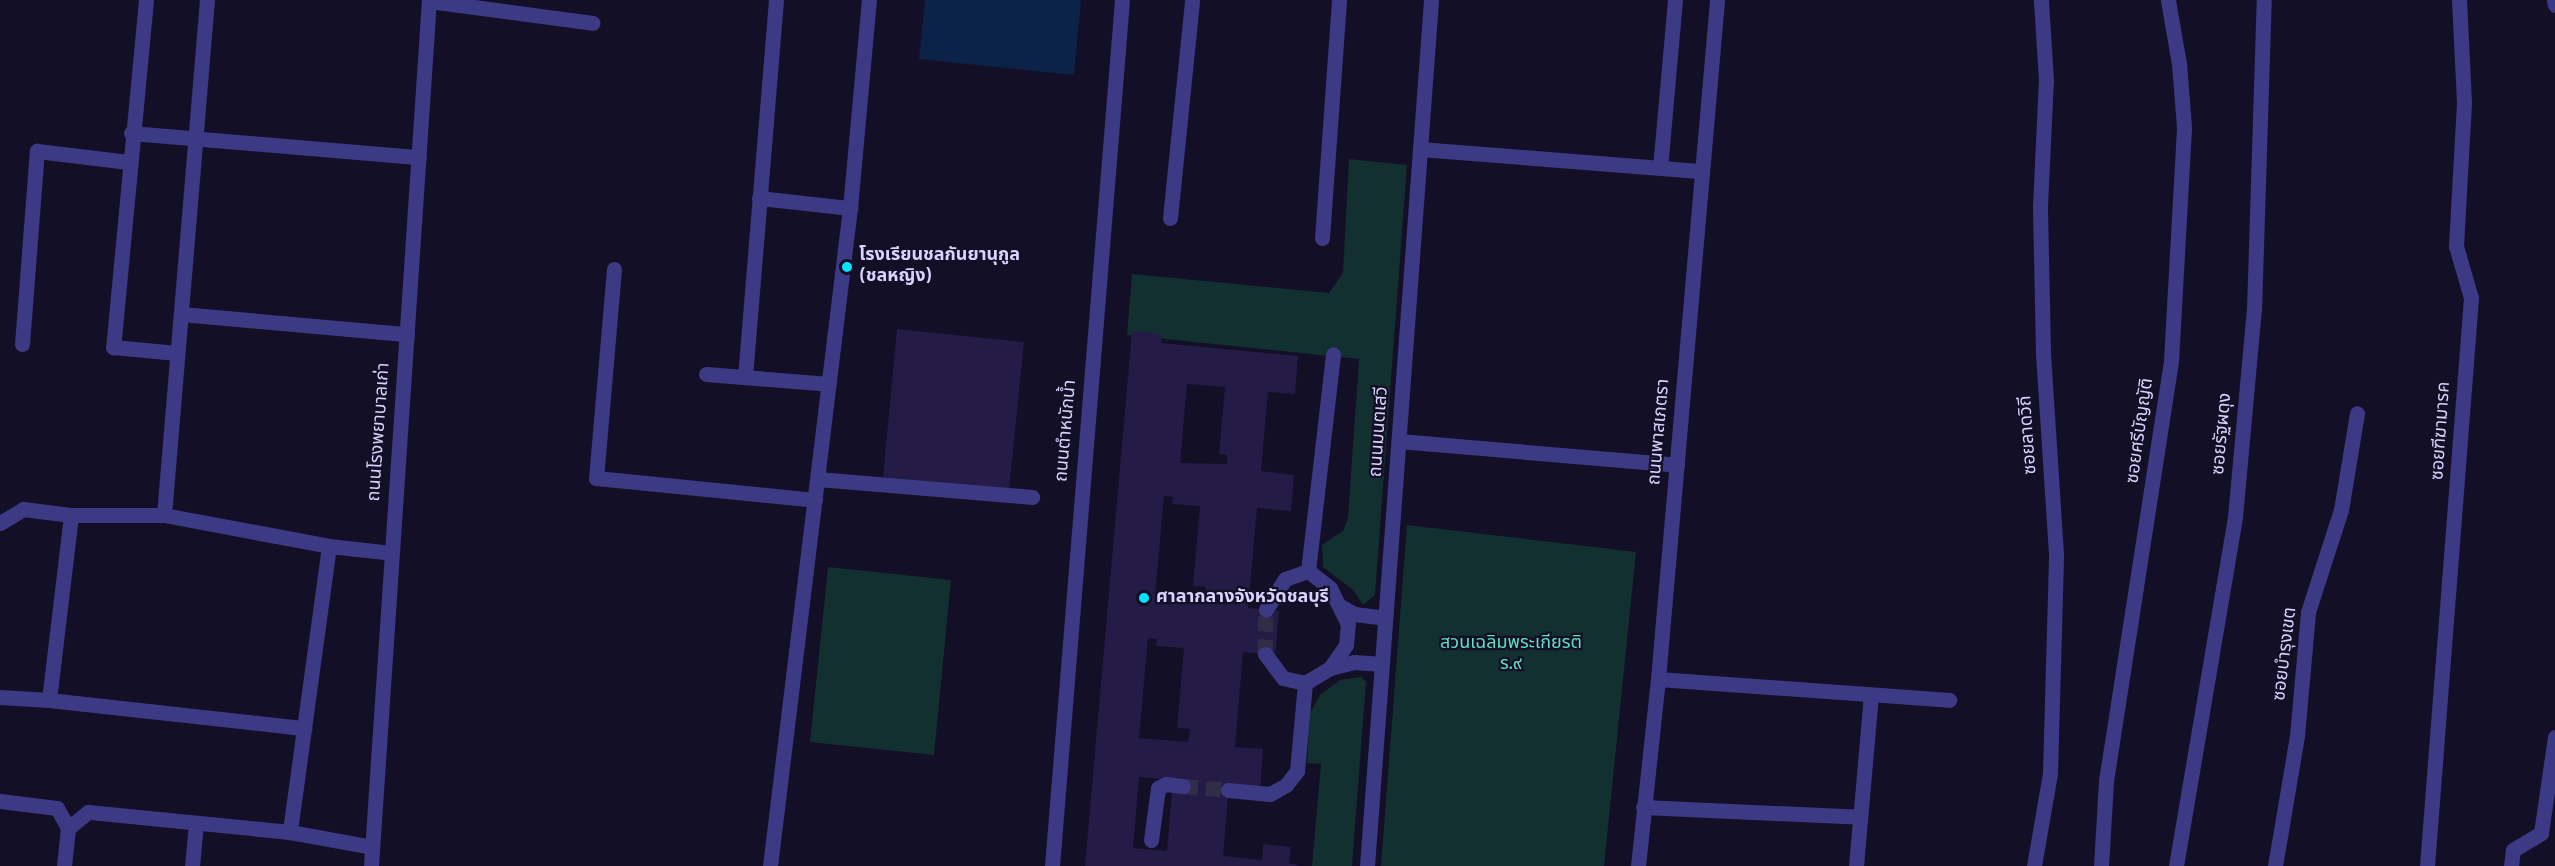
<!DOCTYPE html>
<html>
<head>
<meta charset="utf-8">
<style>
	body { margin:0 }
	#map { position:relative; width:2555px; height:866px; overflow:hidden; background:#130f26; font-family:Overpass,"Noto Sans Thai",sans-serif }
	div>[style] { position:absolute }
	[style*='--x'] { left:calc(var(--x)*1px); top:calc(var(--y)*1px); width:calc(var(--w)*1px); rotate:calc(var(--a)*1deg) }
	.green>* { inset:0; background:#12302f }
	.water>* { inset:0; background:#0c2248 }
	.building>* { inset:0; background:#241b47 }
	.minor-tunnel>* { height:15px; margin-top:-7.5px; transform-origin:0; background:repeating-linear-gradient(90deg,#312d47 0 15px,transparent 0 23px) }
	.minor>* { height:15px; margin:-7.5px; padding:0 7.5px; transform-origin:7.5px; border-radius:7.5px; background:#3d3a85 }
	.dots>* { width:16px; height:16px; translate:-50% -50%; box-sizing:border-box; border:3px solid #130f26; border-radius:50% }
	span { translate:-50% -50%; white-space:nowrap; text-align:center; line-height:1.15; -webkit-text-stroke:4.5px #130f26; paint-order:stroke }
	.poi-label { font-size:18px; color:#d9d4ff; font-weight:700 }
	.left { translate:0 -50%; text-align:left }
	.street-label { font-size:18px; color:#d9d4ff }
	.park-label { font-size:18px; color:#5fe0c0 }
</style>
</head>
<body>
<div id="map">
	<div class="green">
		<i style="clip-path:polygon(1349px 159px,1407px 165px,1375px 595px,1363px 605px,1353px 590px,1323px 567px,1322px 545px,1343px 531px,1348px 518px,1359px 359px,1127px 335px,1132px 274px,1329px 293px,1343px 273px)"></i>
		<i style="clip-path:polygon(1407px 525px,1636px 552px,1604px 866px,1381px 866px)"></i>
		<i style="clip-path:polygon(828px 567px,951px 580px,934px 755px,810px 742px)"></i>
		<i style="clip-path:polygon(1361px 677px,1366px 682px,1352px 866px,1312px 866px,1321px 764px,1307px 763px,1310px 713px,1320px 695px,1340px 680px)"></i>
	</div>
	<div class="water">
		<i style="clip-path:polygon(925px 0,1081px 0,1074px 75px,919px 59px)"></i>
	</div>
	<div class="building">
		<i style="clip-path:polygon(897px 329px,1024px 342px,1009px 490px,883px 477px)"></i>
		<i style="clip-path:polygon(evenodd,1132px 331px,1162px 334px,1161px 343px,1298px 356px,1295px 394px,1268px 392px,1261px 471px,1294px 475px,1291px 511px,1257px 508px,1248px 608px,1279px 611px,1275px 655px,1243px 652px,1235px 747px,1263px 749px,1260px 789px,1229px 786px,1223px 856px,1262px 860px,1263px 844px,1291px 847px,1289px 863px,1301px 866px,1085px 866px,1132px 331px,1187px 384px,1225px 387px,1219px 454px,1227px 455px,1227px 464px,1180px 463px,1187px 384px,1132px 331px,1164px 496px,1173px 497px,1172px 504px,1200px 506px,1193px 586px,1206px 587px,1205px 600px,1155px 596px,1164px 496px,1132px 331px,1148px 638px,1157px 639px,1156px 646px,1184px 648px,1177px 728px,1190px 729px,1188px 742px,1139px 738px,1148px 638px,1132px 331px,1139px 777px,1183px 781px,1182px 793px,1172px 792px,1167px 851px,1133px 848px,1139px 777px)"></i>
	</div>
	<div class="minor-tunnel">
		<i style="--x:1265;--y:654;--w:44;--a:-88.7"></i>
		<i style="--x:1183;--y:786;--w:45;--a:5.1"></i>
	</div>
	<div class="minor">
		<i style="--x:146;--y:0;--w:349;--a:95.4"></i>
		<i style="--x:113;--y:347;--w:64;--a:5.4"></i>
		<i style="--x:2554;--y:0;--w:5;--a:79"></i>
		<i style="--x:429;--y:1;--w:165;--a:7.6"></i>
		<i style="--x:131;--y:133;--w:289;--a:4.8"></i>
		<i style="--x:1420;--y:149;--w:283;--a:4.5"></i>
		<i style="--x:1660;--y:168;--w:169;--a:-84.9"></i>
		<i style="--x:759;--y:198;--w:92;--a:6.3"></i>
		<i style="--x:1170;--y:218;--w:219;--a:-84.2"></i>
		<i style="--x:1322;--y:238;--w:239;--a:-85.9"></i>
		<i style="--x:614;--y:269;--w:210;--a:94.9"></i>
		<i style="--x:596;--y:478;--w:220;--a:5.7"></i>
		<i style="--x:181;--y:314;--w:227;--a:5.1"></i>
		<i style="--x:22;--y:344;--w:194;--a:-85.6"></i>
		<i style="--x:37;--y:151;--w:92;--a:6.9"></i>
		<i style="--x:706;--y:374;--w:123;--a:4.6"></i>
		<i style="--x:745;--y:377;--w:378;--a:-85.3"></i>
		<i style="--x:1399;--y:441;--w:279;--a:4.9"></i>
		<i style="--x:818;--y:479;--w:215;--a:4.8"></i>
		<i style="--x:164;--y:515;--w:517;--a:-85.23"></i>
		<i style="--x:0;--y:523;--w:27;--a:-31"></i>
		<i style="--x:23;--y:509;--w:48;--a:7.1"></i>
		<i style="--x:71;--y:515;--w:93;--a:0"></i>
		<i style="--x:164;--y:515;--w:168;--a:10.6"></i>
		<i style="--x:329;--y:546;--w:289;--a:97.8"></i>
		<i style="--x:290;--y:832;--w:203;--a:-174.3"></i>
		<i style="--x:88;--y:812;--w:26;--a:141"></i>
		<i style="--x:329;--y:546;--w:63;--a:6.3"></i>
		<i style="--x:1308;--y:571;--w:218;--a:-83.4"></i>
		<i style="--x:1342;--y:607;--w:14;--a:30"></i>
		<i style="--x:1354;--y:614;--w:31;--a:7"></i>
		<i style="--x:1265;--y:654;--w:30;--a:53"></i>
		<i style="--x:1283;--y:678;--w:23;--a:13"></i>
		<i style="--x:1305;--y:683;--w:29;--a:-31"></i>
		<i style="--x:1330;--y:668;--w:28;--a:-55"></i>
		<i style="--x:1346;--y:645;--w:21;--a:-85"></i>
		<i style="--x:1348;--y:624;--w:40;--a:-116.6"></i>
		<i style="--x:1330;--y:588;--w:28;--a:-142"></i>
		<i style="--x:1308;--y:571;--w:24;--a:161"></i>
		<i style="--x:1285;--y:579;--w:36;--a:122"></i>
		<i style="--x:1330;--y:668;--w:25;--a:-14"></i>
		<i style="--x:1354;--y:662;--w:28;--a:4"></i>
		<i style="--x:1658;--y:679;--w:292;--a:4.1"></i>
		<i style="--x:0;--y:697;--w:49;--a:3.5"></i>
		<i style="--x:49;--y:700;--w:186;--a:-83.2"></i>
		<i style="--x:49;--y:700;--w:257;--a:6.3"></i>
		<i style="--x:1228;--y:790;--w:42;--a:5.4"></i>
		<i style="--x:1270;--y:794;--w:18;--a:-29"></i>
		<i style="--x:1286;--y:785;--w:18;--a:-52"></i>
		<i style="--x:1297;--y:771;--w:88;--a:-84.8"></i>
		<i style="--x:0;--y:801;--w:57;--a:7"></i>
		<i style="--x:57;--y:808;--w:23;--a:61"></i>
		<i style="--x:68;--y:828;--w:38;--a:96"></i>
		<i style="--x:1643;--y:807;--w:217;--a:2.6"></i>
		<i style="--x:290;--y:832;--w:83;--a:10.4"></i>
		<i style="--x:1151;--y:840;--w:52;--a:-82.3"></i>
		<i style="--x:1158;--y:788;--w:9;--a:-27"></i>
		<i style="--x:1166;--y:784;--w:17;--a:7"></i>
		<i style="--x:192;--y:866;--w:42;--a:-84.6"></i>
		<i style="--x:371;--y:866;--w:868;--a:-86.17"></i>
		<i style="--x:770;--y:866;--w:663;--a:-83.07"></i>
		<i style="--x:850;--y:208;--w:209;--a:-84.8"></i>
		<i style="--x:1052;--y:866;--w:869;--a:-85.38"></i>
		<i style="--x:1367;--y:866;--w:868;--a:-85.77"></i>
		<i style="--x:1638;--y:866;--w:188;--a:-83.9"></i>
		<i style="--x:1658;--y:679;--w:682;--a:-85.03"></i>
		<i style="--x:1856;--y:866;--w:171;--a:-85"></i>
		<i style="--x:2034;--y:866;--w:94;--a:-80.2"></i>
		<i style="--x:2050;--y:773;--w:219;--a:-88.4"></i>
		<i style="--x:2056;--y:554;--w:202;--a:-93.7"></i>
		<i style="--x:2043;--y:352;--w:146;--a:-91.2"></i>
		<i style="--x:2040;--y:206;--w:126;--a:-87.3"></i>
		<i style="--x:2046;--y:80;--w:80;--a:-93.6"></i>
		<i style="--x:2101;--y:866;--w:85;--a:-86.6"></i>
		<i style="--x:2106;--y:781;--w:425;--a:-81.2"></i>
		<i style="--x:2171;--y:361;--w:234;--a:-86.8"></i>
		<i style="--x:2184;--y:127;--w:63;--a:-94.5"></i>
		<i style="--x:2179;--y:64;--w:65;--a:-99.8"></i>
		<i style="--x:2176;--y:866;--w:354;--a:-80.4"></i>
		<i style="--x:2235;--y:517;--w:208;--a:-84.8"></i>
		<i style="--x:2254;--y:310;--w:310;--a:-88.2"></i>
		<i style="--x:2275;--y:866;--w:132;--a:-80.4"></i>
		<i style="--x:2297;--y:736;--w:124;--a:-84.9"></i>
		<i style="--x:2308;--y:612;--w:107;--a:-72.1"></i>
		<i style="--x:2341;--y:510;--w:98;--a:-80.6"></i>
		<i style="--x:2427;--y:866;--w:570;--a:-85.57"></i>
		<i style="--x:2471;--y:298;--w:54;--a:-106.1"></i>
		<i style="--x:2456;--y:246;--w:144;--a:-86.8"></i>
		<i style="--x:2464;--y:102;--w:102;--a:-92.8"></i>
		<i style="--x:2511;--y:866;--w:16;--a:-83"></i>
		<i style="--x:2513;--y:850;--w:33;--a:-31"></i>
		<i style="--x:2541;--y:833;--w:97;--a:-81.7"></i>
	</div>
	<div class="dots">
		<i style="left:847px;top:267px;background:#00e5ff"></i>
		<i style="left:1144px;top:598px;background:#00e5ff"></i>
	</div>
	<div class="poi-label">
		<span class="left" style="left:859px;top:267px">โรงเรียนชลกันยานุกูล<br>(ชลหญิง)</span>
		<span class="left" style="left:1156px;top:598px">ศาลากลางจังหวัดชลบุรี</span>
	</div>
	<div class="street-label">
		<span style="left:1067px;top:431px;rotate:-85deg">ถนนตำหนักน้ำ</span>
		<span style="left:2141px;top:431px;rotate:-82deg">ซอยศรีบัญญัติ</span>
		<span style="left:2442px;top:431px;rotate:-86deg">ซอยฑีฆามารค</span>
		<span style="left:380px;top:432px;rotate:-86deg">ถนนโรงพยาบาลเก่า</span>
		<span style="left:1380px;top:432px;rotate:-86deg">ถนนมนตเสวี</span>
		<span style="left:1660px;top:432px;rotate:-85deg">ถนนพาสเภตรา</span>
		<span style="left:2223px;top:434px;rotate:-85deg">ซอยรัฐผดุง</span>
		<span style="left:2029px;top:435px;rotate:-94deg">ซอยลาดวิถี</span>
		<span style="left:2286px;top:654px;rotate:-83deg">ซอยบำรุงเขต</span>
	</div>
	<div class="park-label">
		<span style="left:1511px;top:655px">สวนเฉลิมพระเกียรติ<br>ร.๙</span>
	</div>
</div>
</body>
</html>
